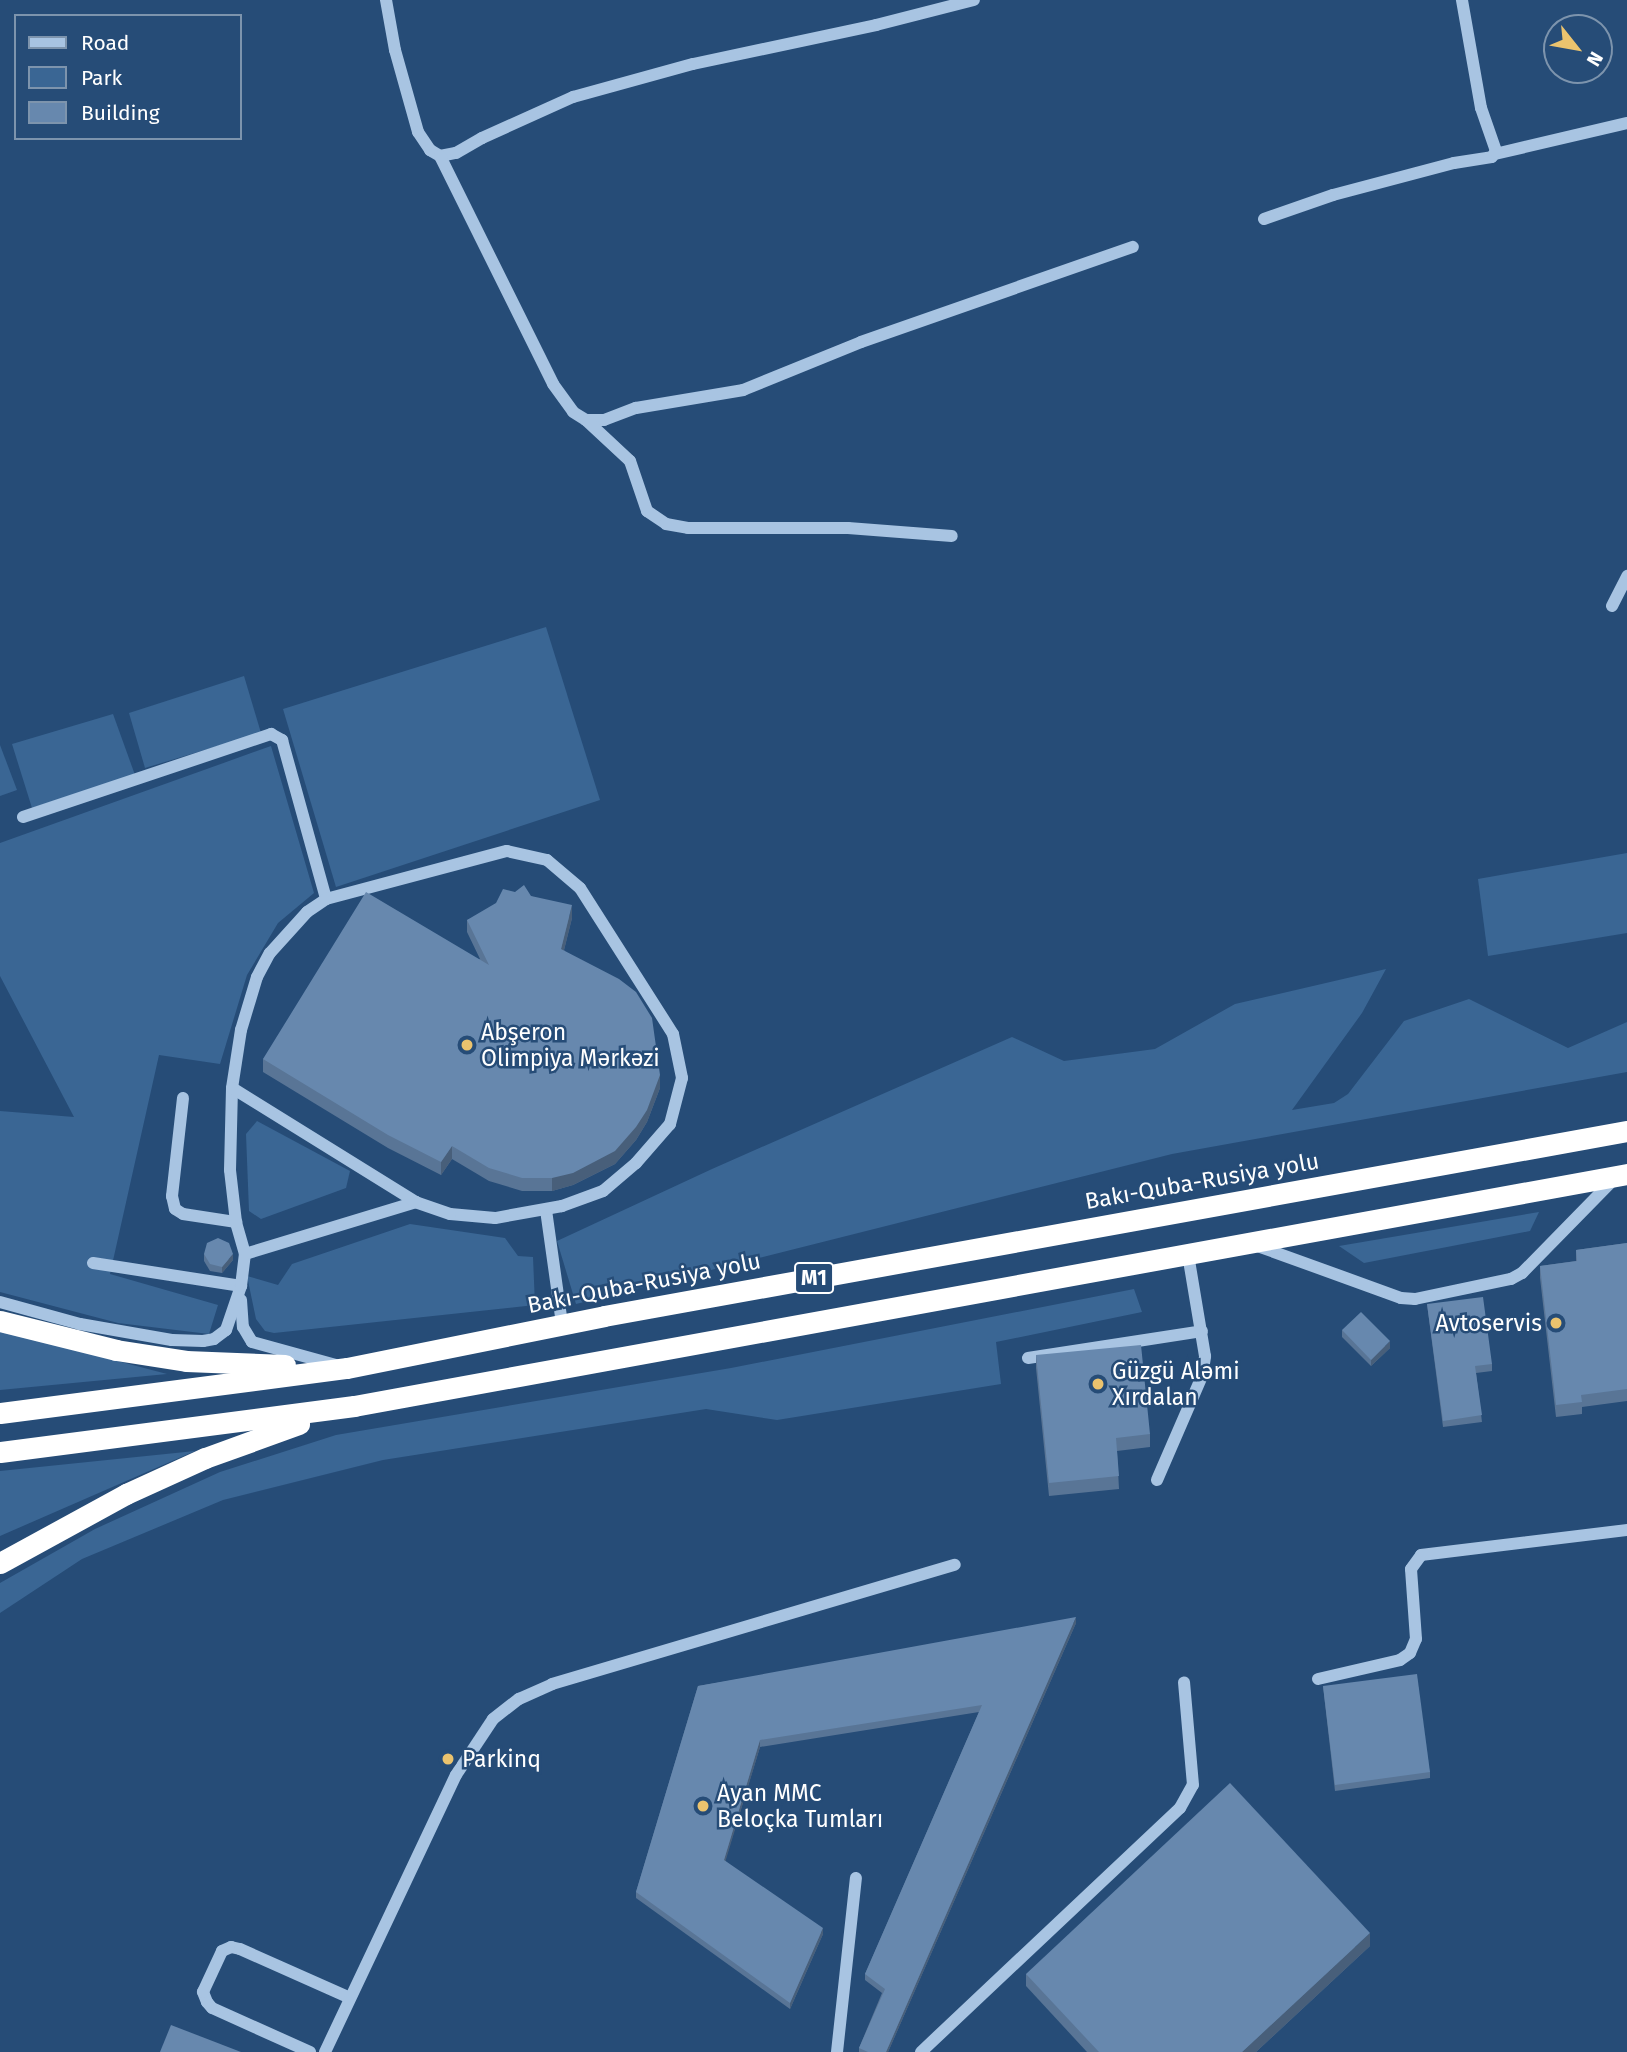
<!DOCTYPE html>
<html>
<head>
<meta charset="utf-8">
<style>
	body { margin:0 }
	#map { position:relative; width:1627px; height:2052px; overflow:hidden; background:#264c77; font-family:"Fira Sans",sans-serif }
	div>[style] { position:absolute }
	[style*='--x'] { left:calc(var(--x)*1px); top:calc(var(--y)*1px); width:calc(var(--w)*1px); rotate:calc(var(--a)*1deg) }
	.green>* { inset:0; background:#3a6694 }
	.minor>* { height:12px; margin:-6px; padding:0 6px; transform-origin:6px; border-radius:6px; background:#a8c4e2 }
	.highway>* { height:21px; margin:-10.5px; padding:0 10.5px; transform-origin:10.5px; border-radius:10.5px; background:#fff }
	.wall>* { inset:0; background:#597596 }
	.shaded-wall>* { inset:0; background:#485f7a }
	.building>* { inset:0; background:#6788ae }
	.dots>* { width:19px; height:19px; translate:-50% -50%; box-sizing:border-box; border:4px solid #264c77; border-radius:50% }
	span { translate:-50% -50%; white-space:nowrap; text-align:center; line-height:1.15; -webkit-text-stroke:5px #264c77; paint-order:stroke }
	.shield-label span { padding:2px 5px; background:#264c77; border:2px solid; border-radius:5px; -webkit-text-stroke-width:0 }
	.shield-label { font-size:21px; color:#fff; font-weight:700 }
	.poi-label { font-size:23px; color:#fff }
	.left { translate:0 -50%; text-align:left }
	.right { translate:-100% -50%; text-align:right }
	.street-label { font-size:23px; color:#fff }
	.legend { position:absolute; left:14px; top:14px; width:228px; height:126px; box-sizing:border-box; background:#264c77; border:2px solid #7d94ad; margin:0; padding:9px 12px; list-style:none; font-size:21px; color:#fff }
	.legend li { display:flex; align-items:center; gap:14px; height:35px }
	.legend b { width:35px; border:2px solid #7d94ad }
	.north { position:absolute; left:1543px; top:14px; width:70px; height:70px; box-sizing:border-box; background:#264c77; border:2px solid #7d94ad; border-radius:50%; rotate:121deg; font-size:19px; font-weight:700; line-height:28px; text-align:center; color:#fff }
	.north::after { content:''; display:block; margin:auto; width:24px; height:32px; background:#ebc36e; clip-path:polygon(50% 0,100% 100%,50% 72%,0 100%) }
</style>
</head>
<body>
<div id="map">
	<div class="green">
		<i style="clip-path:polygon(546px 627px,600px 800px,336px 887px,283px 709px)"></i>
		<i style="clip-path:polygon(244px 676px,261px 733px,145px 768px,129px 713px)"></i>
		<i style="clip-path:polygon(113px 714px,135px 775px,32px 808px,12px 744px)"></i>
		<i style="clip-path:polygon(0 745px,17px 790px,0 796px)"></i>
		<i style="clip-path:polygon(271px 746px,314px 893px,278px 923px,247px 975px,220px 1064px,159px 1055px,110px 1274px,218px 1305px,209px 1334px,118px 1323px,0 1292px,0 1111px,74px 1117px,0 976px,0 843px)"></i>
		<i style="clip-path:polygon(1627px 853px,1627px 933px,1488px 956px,1478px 879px)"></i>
		<i style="clip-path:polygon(1386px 969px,1362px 1013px,1292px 1110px,1334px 1103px,1348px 1094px,1404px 1021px,1469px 999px,1568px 1048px,1627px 1022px,1627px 1072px,1172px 1154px,576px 1304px,557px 1241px,712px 1169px,1012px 1037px,1064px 1061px,1155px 1049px,1235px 1004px)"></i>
		<i style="clip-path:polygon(257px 1121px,350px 1171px,346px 1188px,261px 1219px,249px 1211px,246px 1134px)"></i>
		<i style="clip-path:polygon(1539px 1212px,1530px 1231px,1364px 1263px,1339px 1246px)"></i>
		<i style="clip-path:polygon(410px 1224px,505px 1238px,518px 1256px,533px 1257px,535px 1305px,274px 1333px,265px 1331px,256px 1319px,247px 1276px,278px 1285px,292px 1264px)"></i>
		<i style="clip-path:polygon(1134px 1289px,1142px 1312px,996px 1342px,1001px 1384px,777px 1420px,706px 1409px,383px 1460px,223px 1500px,82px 1559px,0 1613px,0 1583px,95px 1529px,220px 1472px,336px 1435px,731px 1368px)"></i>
		<i style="clip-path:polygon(0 1330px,167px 1374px,0 1390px)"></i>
		<i style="clip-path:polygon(195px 1451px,0 1536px,0 1471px)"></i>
	</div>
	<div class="minor">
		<i style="--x:386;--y:0;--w:51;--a:79.8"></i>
		<i style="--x:395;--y:50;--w:85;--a:74.3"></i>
		<i style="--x:418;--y:132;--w:22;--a:56"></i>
		<i style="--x:430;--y:150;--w:12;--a:31"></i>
		<i style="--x:440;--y:156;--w:16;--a:-11"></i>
		<i style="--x:456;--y:153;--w:30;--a:-30"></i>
		<i style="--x:482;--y:138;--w:100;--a:-24.3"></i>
		<i style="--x:573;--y:97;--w:124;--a:-15.4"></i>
		<i style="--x:693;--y:64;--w:187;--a:-12"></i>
		<i style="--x:876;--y:25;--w:101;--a:-14.3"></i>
		<i style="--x:1495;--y:154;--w:136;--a:-13.2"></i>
		<i style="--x:440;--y:156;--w:254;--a:63.6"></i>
		<i style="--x:553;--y:384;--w:34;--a:54"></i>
		<i style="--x:573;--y:412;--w:15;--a:32"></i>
		<i style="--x:586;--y:420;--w:18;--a:0"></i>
		<i style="--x:604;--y:420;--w:34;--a:-21"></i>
		<i style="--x:636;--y:408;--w:109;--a:-9.5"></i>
		<i style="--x:743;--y:390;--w:127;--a:-22.1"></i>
		<i style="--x:861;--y:342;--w:288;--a:-19.3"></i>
		<i style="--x:1264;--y:219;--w:73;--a:-19.2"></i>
		<i style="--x:1333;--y:195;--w:125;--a:-14.8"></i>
		<i style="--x:1454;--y:163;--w:38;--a:-9"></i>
		<i style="--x:1492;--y:157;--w:7;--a:-56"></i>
		<i style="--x:1496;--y:151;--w:46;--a:-109.2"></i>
		<i style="--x:1481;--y:108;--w:110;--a:-100"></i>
		<i style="--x:586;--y:420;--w:60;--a:43"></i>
		<i style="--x:630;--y:461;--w:53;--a:71.2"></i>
		<i style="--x:647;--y:511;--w:23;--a:34"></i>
		<i style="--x:666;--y:524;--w:22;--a:10"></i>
		<i style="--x:688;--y:528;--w:160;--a:0"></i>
		<i style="--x:848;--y:528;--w:104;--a:4.4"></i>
		<i style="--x:1612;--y:606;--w:34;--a:-63"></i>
		<i style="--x:23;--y:817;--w:262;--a:-18.5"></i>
		<i style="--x:271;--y:734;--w:13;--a:29"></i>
		<i style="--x:282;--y:740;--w:165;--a:74.5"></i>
		<i style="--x:183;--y:1098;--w:99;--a:96.4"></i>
		<i style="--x:172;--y:1196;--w:13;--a:77"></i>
		<i style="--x:175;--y:1209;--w:9;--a:32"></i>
		<i style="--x:183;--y:1214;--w:54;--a:8.6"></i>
		<i style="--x:546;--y:1210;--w:115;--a:82"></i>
		<i style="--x:1252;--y:1244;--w:158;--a:19.9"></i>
		<i style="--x:1401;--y:1298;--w:14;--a:4"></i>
		<i style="--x:1415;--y:1299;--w:98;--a:-11.8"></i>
		<i style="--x:1511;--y:1279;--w:13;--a:-29"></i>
		<i style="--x:1522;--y:1273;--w:133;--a:-45.6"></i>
		<i style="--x:245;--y:1254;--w:179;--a:-16.9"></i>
		<i style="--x:93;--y:1263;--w:150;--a:8.8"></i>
		<i style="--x:241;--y:1300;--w:27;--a:86"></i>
		<i style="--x:243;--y:1327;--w:17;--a:59"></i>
		<i style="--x:252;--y:1342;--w:87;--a:15.3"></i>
		<i style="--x:0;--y:1302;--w:83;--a:15.4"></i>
		<i style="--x:80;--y:1324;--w:93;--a:9.9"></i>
		<i style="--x:172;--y:1340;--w:31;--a:2"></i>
		<i style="--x:203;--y:1341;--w:11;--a:-10"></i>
		<i style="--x:214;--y:1339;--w:15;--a:-37"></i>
		<i style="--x:226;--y:1330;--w:46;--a:-71.2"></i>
		<i style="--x:241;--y:1286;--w:32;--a:-83"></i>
		<i style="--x:245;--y:1254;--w:33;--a:-106"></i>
		<i style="--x:236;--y:1222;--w:52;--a:-96.6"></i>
		<i style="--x:230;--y:1170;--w:82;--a:-88.6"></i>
		<i style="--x:232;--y:1088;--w:59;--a:-81.2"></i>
		<i style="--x:241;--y:1030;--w:55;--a:-73.2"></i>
		<i style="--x:257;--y:977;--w:27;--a:-62"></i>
		<i style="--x:270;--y:953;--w:55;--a:-47.9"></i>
		<i style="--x:307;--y:912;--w:23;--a:-34"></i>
		<i style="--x:326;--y:899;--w:187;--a:-14.9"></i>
		<i style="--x:507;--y:851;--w:41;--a:12.7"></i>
		<i style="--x:547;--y:860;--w:43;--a:40.3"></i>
		<i style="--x:580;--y:888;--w:173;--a:57.5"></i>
		<i style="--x:673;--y:1034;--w:45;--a:78.4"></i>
		<i style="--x:682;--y:1078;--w:48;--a:104.6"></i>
		<i style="--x:670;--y:1124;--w:52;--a:131.1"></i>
		<i style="--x:636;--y:1163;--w:43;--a:139.7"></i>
		<i style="--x:603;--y:1191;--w:44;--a:159.9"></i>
		<i style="--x:562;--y:1206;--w:68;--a:169.8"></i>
		<i style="--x:495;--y:1218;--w:45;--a:-174.9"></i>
		<i style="--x:450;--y:1214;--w:36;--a:-161"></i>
		<i style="--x:416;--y:1202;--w:216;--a:-148.2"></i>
		<i style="--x:1028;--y:1358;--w:176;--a:-8.8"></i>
		<i style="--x:1157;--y:1480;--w:113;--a:-66.6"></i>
		<i style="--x:1202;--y:1376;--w:20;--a:-81"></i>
		<i style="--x:1205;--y:1356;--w:103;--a:-99.5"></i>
		<i style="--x:1318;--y:1679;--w:84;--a:-13"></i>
		<i style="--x:1400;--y:1660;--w:12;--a:-35"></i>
		<i style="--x:1410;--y:1653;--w:15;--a:-67"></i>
		<i style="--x:1416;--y:1639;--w:70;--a:-94.1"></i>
		<i style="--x:1411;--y:1569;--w:17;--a:-54"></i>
		<i style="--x:1421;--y:1555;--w:208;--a:-6.9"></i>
		<i style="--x:310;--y:2052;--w:107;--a:-155.8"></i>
		<i style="--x:212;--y:2008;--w:8;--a:-130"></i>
		<i style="--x:207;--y:2002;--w:11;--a:-112"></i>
		<i style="--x:203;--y:1992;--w:45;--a:-65.1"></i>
		<i style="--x:222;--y:1951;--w:10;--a:-24"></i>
		<i style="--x:231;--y:1947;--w:9;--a:13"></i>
		<i style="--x:240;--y:1949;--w:120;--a:24"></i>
		<i style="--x:325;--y:2052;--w:306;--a:-64.7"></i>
		<i style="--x:456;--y:1775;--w:67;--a:-56.5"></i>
		<i style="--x:493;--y:1719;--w:33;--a:-38"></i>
		<i style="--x:519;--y:1699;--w:36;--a:-24"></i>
		<i style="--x:552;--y:1684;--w:420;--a:-16.5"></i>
		<i style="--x:837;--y:2052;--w:175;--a:-83.8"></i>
		<i style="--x:921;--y:2052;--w:356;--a:-43.3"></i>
		<i style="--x:1180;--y:1808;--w:26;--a:-61"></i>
		<i style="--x:1193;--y:1785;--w:103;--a:-95"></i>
	</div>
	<div class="highway">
		<i style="--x:0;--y:1321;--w:120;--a:14"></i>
		<i style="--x:116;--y:1350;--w:71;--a:8.9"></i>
		<i style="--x:186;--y:1361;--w:99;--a:2.3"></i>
		<i style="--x:0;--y:1413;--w:350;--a:-7.4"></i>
		<i style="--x:347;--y:1368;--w:262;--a:-11.4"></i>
		<i style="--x:604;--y:1316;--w:1040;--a:-10.25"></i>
		<i style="--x:0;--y:1452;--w:357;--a:-7.4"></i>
		<i style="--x:354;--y:1406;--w:1294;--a:-10.33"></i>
		<i style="--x:0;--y:1563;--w:144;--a:-28.7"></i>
		<i style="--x:126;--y:1494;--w:87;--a:-24.5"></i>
		<i style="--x:205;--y:1458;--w:100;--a:-19.9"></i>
	</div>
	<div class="wall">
		<i style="clip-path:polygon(531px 896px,572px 918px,564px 950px,660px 1088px,647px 1122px,636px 1140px,615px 1164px,573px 1185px,552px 1191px,522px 1191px,489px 1181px,452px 1159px,441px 1175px,388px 1148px,263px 1072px,263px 1059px,480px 959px,467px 932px,467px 920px)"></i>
		<i style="clip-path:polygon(1627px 1243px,1627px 1401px,1582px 1407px,1582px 1414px,1556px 1417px,1540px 1278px,1540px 1266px,1576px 1261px,1576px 1250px)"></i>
		<i style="clip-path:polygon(204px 1254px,233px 1260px,222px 1273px,210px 1271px,204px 1261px)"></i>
		<i style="clip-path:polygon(1427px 1304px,1492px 1364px,1492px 1371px,1476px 1373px,1482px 1422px,1443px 1427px)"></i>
		<i style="clip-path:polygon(1342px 1330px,1390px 1348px,1371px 1366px,1342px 1337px)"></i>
		<i style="clip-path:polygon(1036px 1355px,1150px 1434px,1150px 1447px,1117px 1451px,1119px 1489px,1049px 1496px,1036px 1368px)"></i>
		<i style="clip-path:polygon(1076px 1623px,888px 2052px,859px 2052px,859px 2048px,882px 1993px,865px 1980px,865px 1974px,979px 1712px,760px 1747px,725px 1861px,823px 1934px,790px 2009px,636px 1898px,636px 1892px,698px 1686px)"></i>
		<i style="clip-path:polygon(1323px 1686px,1430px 1772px,1430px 1778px,1335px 1791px)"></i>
		<i style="clip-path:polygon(1370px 1946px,1256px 2052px,1087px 2052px,1026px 1986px,1026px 1974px)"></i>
	</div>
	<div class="shaded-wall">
		<i style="clip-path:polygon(572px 905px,572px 918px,561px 962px,561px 949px)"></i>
		<i style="clip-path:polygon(660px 1075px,660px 1088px,647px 1122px,636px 1140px,615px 1164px,573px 1185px,552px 1191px,552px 1178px)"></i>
		<i style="clip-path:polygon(452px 1146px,452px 1159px,441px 1175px,441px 1162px)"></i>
		<i style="clip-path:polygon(233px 1254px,233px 1260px,222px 1273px,222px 1267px)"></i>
		<i style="clip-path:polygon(1390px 1341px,1390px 1348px,1371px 1366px,1371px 1360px)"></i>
		<i style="clip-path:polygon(1076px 1617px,1076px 1623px,888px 2052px,886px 2052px)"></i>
		<i style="clip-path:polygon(760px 1740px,760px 1747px,724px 1866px,724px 1860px)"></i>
		<i style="clip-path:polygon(823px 1928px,823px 1934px,790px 2009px,790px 2003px)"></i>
		<i style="clip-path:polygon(1370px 1933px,1370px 1946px,1256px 2052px,1242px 2052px)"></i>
	</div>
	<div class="building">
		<i style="clip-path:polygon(524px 885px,531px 896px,572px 905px,561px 949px,619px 979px,636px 992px,652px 1018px,660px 1075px,647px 1110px,636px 1127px,615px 1151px,573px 1173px,552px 1178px,522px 1178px,489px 1168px,452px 1146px,441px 1162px,388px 1135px,263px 1059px,366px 892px,489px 965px,467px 920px,496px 903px,503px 889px,515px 892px)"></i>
		<i style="clip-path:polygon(218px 1238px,229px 1243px,233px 1254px,222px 1267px,210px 1264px,204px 1254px,207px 1243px)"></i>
		<i style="clip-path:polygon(1627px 1243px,1627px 1389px,1581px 1395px,1582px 1402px,1556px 1405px,1540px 1266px,1577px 1261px,1576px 1250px)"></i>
		<i style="clip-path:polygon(1483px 1297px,1492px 1364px,1475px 1366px,1482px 1415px,1443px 1421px,1427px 1304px)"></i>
		<i style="clip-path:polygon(1361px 1312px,1390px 1341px,1371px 1360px,1342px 1330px)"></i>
		<i style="clip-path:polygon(1141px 1345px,1150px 1434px,1116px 1438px,1119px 1476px,1049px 1483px,1036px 1355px)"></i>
		<i style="clip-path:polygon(1076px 1617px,886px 2052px,868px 2052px,859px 2048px,885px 1989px,865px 1974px,982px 1705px,760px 1740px,724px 1860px,823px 1928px,790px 2003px,636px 1892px,698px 1686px)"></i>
		<i style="clip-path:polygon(1417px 1674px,1430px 1772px,1335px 1785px,1323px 1686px)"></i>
		<i style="clip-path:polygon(1230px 1783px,1370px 1933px,1242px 2052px,1099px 2052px,1026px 1974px)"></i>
		<i style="clip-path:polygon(171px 2025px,241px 2052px,160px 2052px)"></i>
	</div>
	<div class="dots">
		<i style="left:467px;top:1045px;background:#ebc36e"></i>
		<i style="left:1556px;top:1323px;background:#ebc36e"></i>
		<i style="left:1098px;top:1384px;background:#ebc36e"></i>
		<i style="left:448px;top:1759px;background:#ebc36e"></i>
		<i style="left:703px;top:1806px;background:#ebc36e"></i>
	</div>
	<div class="shield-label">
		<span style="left:814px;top:1278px">M1</span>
	</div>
	<div class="poi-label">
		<span class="left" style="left:481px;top:1045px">Abşeron<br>Olimpiya Mərkəzi</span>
		<span class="right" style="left:1542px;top:1323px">Avtoservis</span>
		<span class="left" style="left:1112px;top:1384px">Güzgü Aləmi<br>Xırdalan</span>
		<span class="left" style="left:462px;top:1759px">Parkinq</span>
		<span class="left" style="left:717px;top:1806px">Ayan MMC<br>Beloçka Tumları</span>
	</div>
	<div class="street-label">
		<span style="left:1202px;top:1181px;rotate:-10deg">Bakı-Quba-Rusiya yolu</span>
		<span style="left:644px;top:1283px;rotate:-11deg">Bakı-Quba-Rusiya yolu</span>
	</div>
	<ul class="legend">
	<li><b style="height:9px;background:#a8c4e2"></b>Road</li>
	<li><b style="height:19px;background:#3a6694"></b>Park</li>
	<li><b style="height:19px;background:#6788ae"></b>Building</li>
	</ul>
	<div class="north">N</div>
</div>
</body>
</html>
